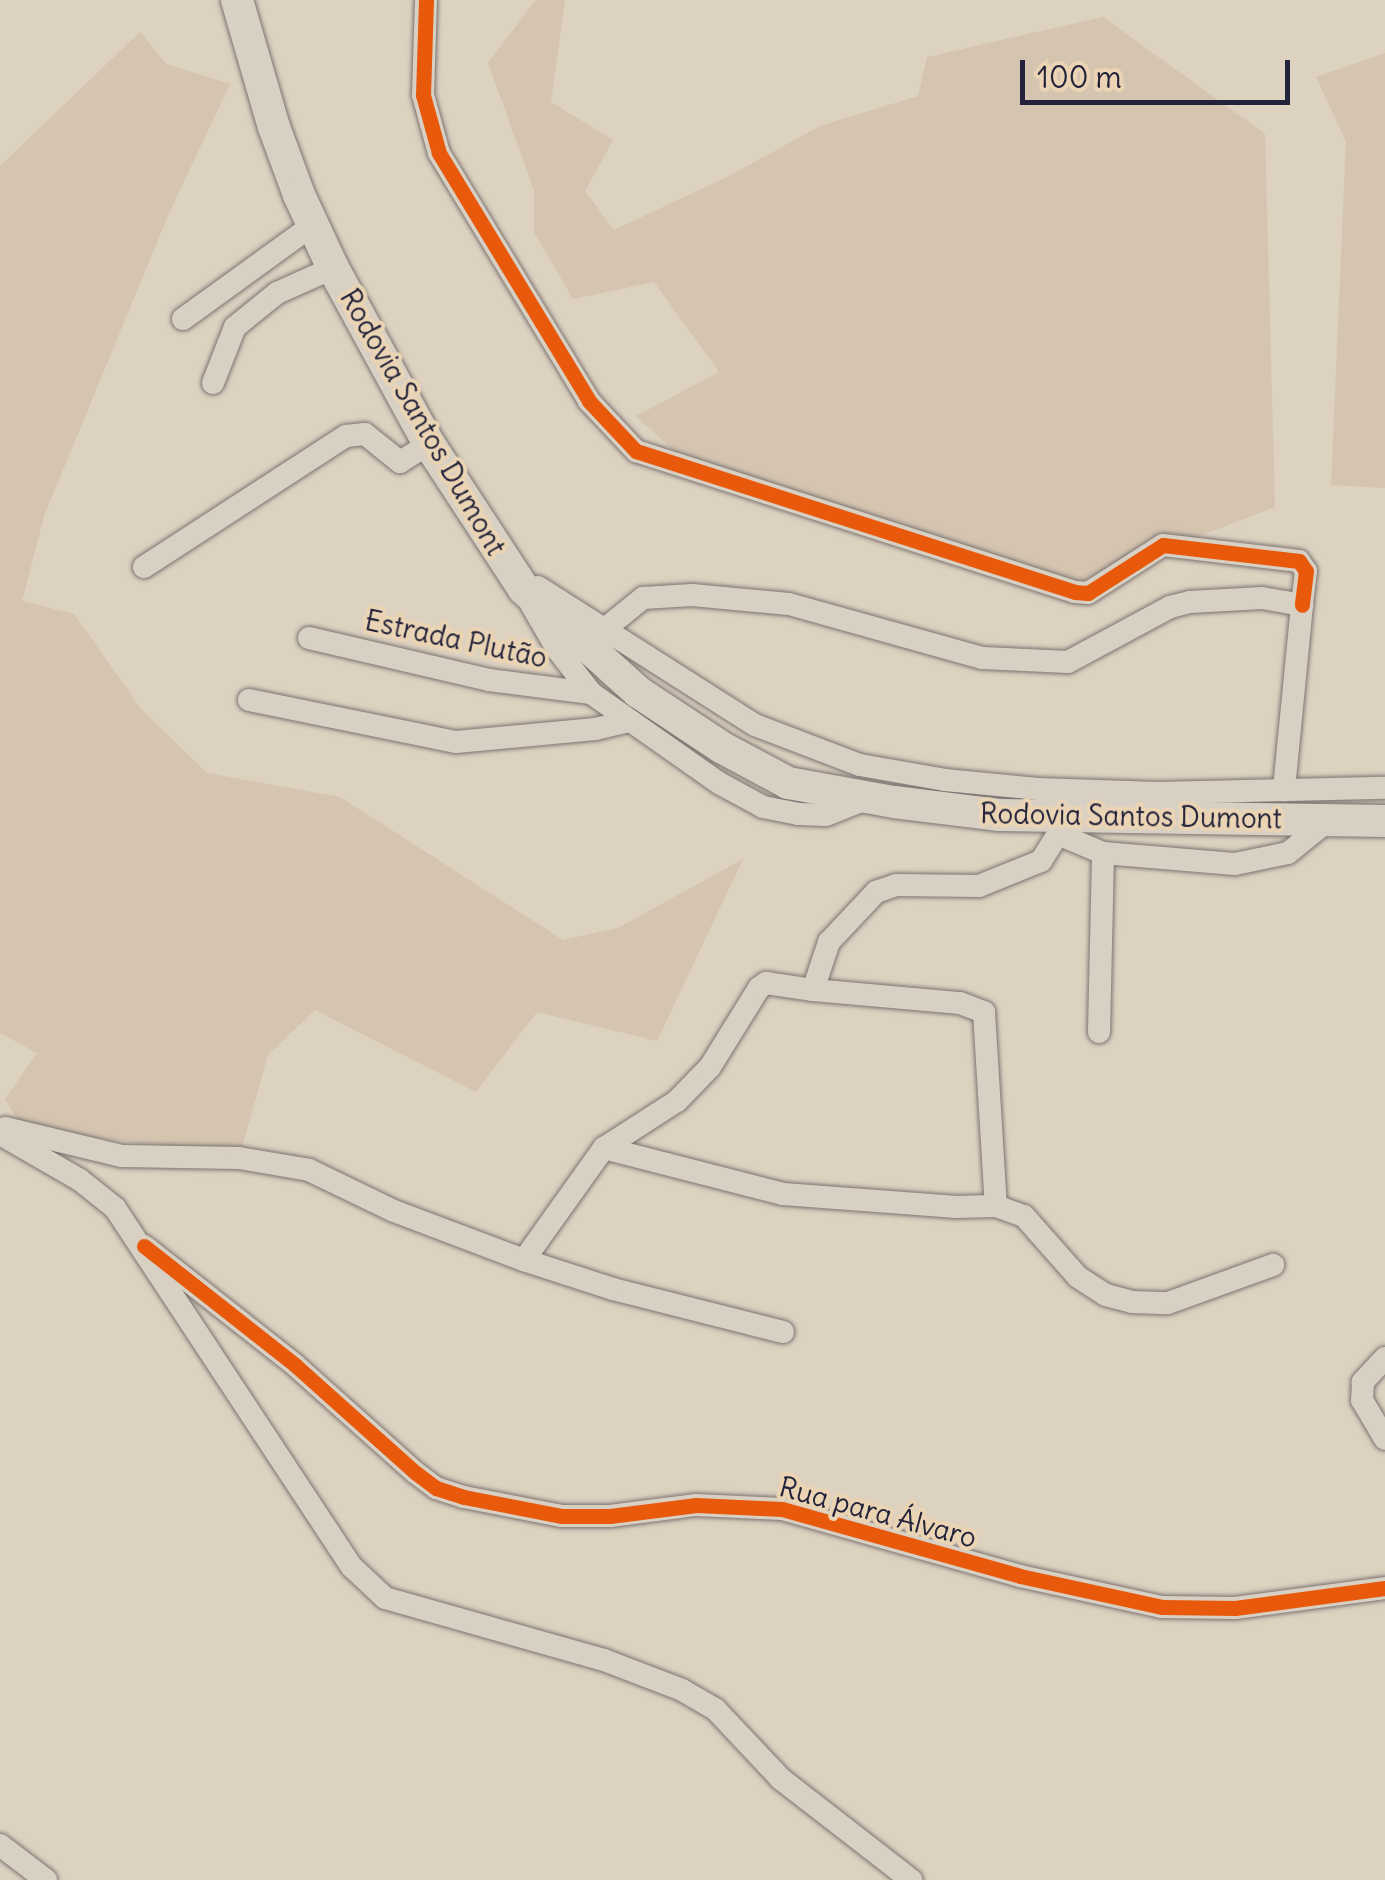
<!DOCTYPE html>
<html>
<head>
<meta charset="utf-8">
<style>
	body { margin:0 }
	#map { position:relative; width:1385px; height:1880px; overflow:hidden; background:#ddd1c0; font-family:Delius,sans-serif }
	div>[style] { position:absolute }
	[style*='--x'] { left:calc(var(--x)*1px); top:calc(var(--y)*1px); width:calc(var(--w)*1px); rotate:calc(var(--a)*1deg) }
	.green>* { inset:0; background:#d4c4b0 }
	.roads { filter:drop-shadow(0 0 2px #7b7572) drop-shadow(0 0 2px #7b7572) }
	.minor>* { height:22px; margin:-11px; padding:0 11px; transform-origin:11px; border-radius:11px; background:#d9d0c4 }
	.highway>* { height:32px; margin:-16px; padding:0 16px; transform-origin:16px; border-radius:16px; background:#d9d0c4 }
	.cycleway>* { height:15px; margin:-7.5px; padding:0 7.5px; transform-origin:7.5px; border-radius:7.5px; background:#e8590c }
	span { translate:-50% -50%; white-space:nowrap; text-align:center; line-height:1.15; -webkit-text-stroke:8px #ead4b3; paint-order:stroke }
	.street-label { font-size:28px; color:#22223b }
	.scale { position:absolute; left:1020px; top:60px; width:270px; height:45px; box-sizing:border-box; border:5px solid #22223b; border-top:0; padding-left:12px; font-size:30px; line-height:35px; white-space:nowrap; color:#22223b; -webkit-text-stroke:8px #ead4b3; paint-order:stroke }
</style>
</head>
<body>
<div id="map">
	<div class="green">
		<i style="clip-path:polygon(536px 0,565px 0,551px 102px,613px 140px,585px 191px,614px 230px,731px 175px,820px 126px,918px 96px,927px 57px,1103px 17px,1265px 134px,1275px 507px,1074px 584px,699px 474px,636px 416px,719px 372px,654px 282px,573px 299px,534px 232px,534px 190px,488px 63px)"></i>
		<i style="clip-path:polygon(140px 32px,166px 64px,230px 84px,170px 211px,44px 516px,22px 601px,74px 614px,142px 710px,207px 773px,340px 797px,563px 940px,618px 928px,743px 859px,657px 1041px,537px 1012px,476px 1092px,315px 1010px,268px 1055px,239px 1158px,22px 1127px,5px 1099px,37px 1053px,0 1033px,0 166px)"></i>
		<i style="clip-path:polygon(1385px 53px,1385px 488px,1331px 485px,1346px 141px,1316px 77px)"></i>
	</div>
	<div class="roads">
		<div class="minor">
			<i style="--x:426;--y:0;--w:95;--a:91.8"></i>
			<i style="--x:423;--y:95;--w:60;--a:74.6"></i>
			<i style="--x:439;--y:153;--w:290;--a:58.8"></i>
			<i style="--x:589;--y:401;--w:69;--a:46.8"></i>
			<i style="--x:636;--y:451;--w:461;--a:17.8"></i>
			<i style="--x:1075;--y:592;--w:13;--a:4"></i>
			<i style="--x:1088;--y:593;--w:89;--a:-32.6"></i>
			<i style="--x:1163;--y:545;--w:137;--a:6.7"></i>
			<i style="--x:1299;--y:561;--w:12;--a:55"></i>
			<i style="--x:1306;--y:571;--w:34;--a:97"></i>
			<i style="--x:183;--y:319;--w:160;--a:-35.9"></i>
			<i style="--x:213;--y:383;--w:60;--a:-68.6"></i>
			<i style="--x:235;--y:327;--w:54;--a:-39"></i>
			<i style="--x:277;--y:293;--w:61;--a:-24.1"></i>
			<i style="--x:144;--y:567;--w:241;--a:-33"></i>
			<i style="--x:346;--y:436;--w:19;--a:-6"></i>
			<i style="--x:365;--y:434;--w:45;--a:38.7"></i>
			<i style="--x:400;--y:462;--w:34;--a:-32"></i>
			<i style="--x:538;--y:587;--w:257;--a:32.5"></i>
			<i style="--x:755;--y:725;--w:112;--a:20.9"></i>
			<i style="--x:860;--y:765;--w:86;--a:10"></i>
			<i style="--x:945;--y:780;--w:93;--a:5.5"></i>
			<i style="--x:1038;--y:789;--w:120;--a:1.9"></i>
			<i style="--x:1158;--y:793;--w:227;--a:-1.3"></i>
			<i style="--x:531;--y:604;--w:52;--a:60"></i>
			<i style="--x:557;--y:649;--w:56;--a:52.3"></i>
			<i style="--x:591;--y:693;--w:156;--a:35.1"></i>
			<i style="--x:719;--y:783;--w:50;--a:28.6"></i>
			<i style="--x:763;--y:807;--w:36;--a:11"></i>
			<i style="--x:798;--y:814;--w:28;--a:2"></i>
			<i style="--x:826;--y:815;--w:48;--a:-21.8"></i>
			<i style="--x:606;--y:628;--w:48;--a:-39"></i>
			<i style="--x:643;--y:598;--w:49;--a:-3.5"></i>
			<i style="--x:692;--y:595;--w:97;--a:5.3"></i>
			<i style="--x:789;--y:604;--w:201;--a:15.6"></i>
			<i style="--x:983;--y:658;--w:85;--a:2.7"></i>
			<i style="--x:1068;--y:662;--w:116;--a:-28.3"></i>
			<i style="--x:1170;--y:607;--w:21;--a:-14"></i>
			<i style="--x:1190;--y:602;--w:72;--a:-3.2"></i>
			<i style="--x:1262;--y:598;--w:41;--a:9.9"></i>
			<i style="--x:1302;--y:605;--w:186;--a:95.6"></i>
			<i style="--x:309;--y:638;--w:185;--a:13.1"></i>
			<i style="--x:489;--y:680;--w:103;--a:7.3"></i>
			<i style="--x:249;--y:700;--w:211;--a:11.5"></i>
			<i style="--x:456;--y:742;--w:140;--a:-5.3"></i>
			<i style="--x:595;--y:729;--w:35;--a:-13"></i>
			<i style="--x:1058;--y:834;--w:49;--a:22.9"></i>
			<i style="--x:1103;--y:853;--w:132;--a:4.8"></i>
			<i style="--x:1235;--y:864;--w:54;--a:-11.7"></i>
			<i style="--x:1288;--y:853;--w:48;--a:-39"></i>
			<i style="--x:1325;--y:823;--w:8;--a:0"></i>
			<i style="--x:813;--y:990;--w:148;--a:5.1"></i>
			<i style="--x:960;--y:1003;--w:26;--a:21"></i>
			<i style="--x:984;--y:1012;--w:194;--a:86.5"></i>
			<i style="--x:996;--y:1206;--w:30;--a:20"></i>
			<i style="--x:1024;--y:1216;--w:81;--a:48.5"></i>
			<i style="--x:1078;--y:1277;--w:33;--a:33"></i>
			<i style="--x:1106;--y:1295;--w:27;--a:15"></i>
			<i style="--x:1132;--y:1302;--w:36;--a:2"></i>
			<i style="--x:1168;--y:1303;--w:112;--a:-19.9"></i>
			<i style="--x:1099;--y:1032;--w:179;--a:-88.7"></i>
			<i style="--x:5;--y:1128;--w:120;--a:13.5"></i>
			<i style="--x:122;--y:1156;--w:117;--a:1"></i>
			<i style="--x:239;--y:1158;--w:71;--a:9.7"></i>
			<i style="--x:309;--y:1170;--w:94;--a:25.8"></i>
			<i style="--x:394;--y:1211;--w:139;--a:20.7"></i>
			<i style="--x:0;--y:1134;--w:92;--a:29.9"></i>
			<i style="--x:80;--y:1180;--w:45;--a:38.7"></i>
			<i style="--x:115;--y:1208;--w:430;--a:56.6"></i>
			<i style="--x:352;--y:1567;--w:45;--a:43.2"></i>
			<i style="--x:385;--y:1598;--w:228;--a:15.8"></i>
			<i style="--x:604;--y:1660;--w:84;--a:21"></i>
			<i style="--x:682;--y:1690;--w:39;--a:30"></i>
			<i style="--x:716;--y:1710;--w:95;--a:46.7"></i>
			<i style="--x:781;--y:1779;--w:165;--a:37.8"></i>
			<i style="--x:604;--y:1148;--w:185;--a:14.4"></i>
			<i style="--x:783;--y:1194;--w:171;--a:4.3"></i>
			<i style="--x:954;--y:1207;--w:42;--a:-1.4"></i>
			<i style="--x:144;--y:1246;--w:192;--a:38.2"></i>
			<i style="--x:295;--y:1365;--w:162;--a:41.8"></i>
			<i style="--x:416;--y:1473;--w:25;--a:37"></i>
			<i style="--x:436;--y:1488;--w:29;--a:18"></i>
			<i style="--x:464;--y:1497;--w:100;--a:11"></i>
			<i style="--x:562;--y:1516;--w:48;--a:0"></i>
			<i style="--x:610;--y:1516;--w:87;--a:-7.3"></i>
			<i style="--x:696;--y:1505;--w:86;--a:2.7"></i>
			<i style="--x:782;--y:1509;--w:247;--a:15.7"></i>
			<i style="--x:1020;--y:1576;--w:145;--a:12.3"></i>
			<i style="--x:1162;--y:1607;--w:73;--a:0.8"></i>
			<i style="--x:1235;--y:1608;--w:151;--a:-7.6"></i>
			<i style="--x:783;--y:1332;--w:175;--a:-165.8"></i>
			<i style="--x:613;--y:1289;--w:94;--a:-162"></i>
			<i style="--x:524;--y:1260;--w:138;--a:-54.5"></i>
			<i style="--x:604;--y:1148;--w:87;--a:-32.8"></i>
			<i style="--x:677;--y:1101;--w:47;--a:-45.9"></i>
			<i style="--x:710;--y:1067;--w:93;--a:-58.2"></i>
			<i style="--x:759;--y:988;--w:9;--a:-36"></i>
			<i style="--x:766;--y:983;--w:48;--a:8.5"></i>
			<i style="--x:813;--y:990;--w:51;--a:-71.6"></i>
			<i style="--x:829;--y:942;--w:69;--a:-46.8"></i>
			<i style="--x:876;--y:892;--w:21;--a:-19"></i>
			<i style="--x:896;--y:885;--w:83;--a:0.7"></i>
			<i style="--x:979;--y:886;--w:67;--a:-22"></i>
			<i style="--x:1041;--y:861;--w:32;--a:-58"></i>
			<i style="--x:1058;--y:834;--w:18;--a:-84"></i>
			<i style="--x:1385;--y:1358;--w:33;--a:133"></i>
			<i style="--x:1363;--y:1382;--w:18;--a:93"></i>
			<i style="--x:1362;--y:1400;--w:45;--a:59.5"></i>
			<i style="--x:0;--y:1845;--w:58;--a:37.3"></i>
		</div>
		<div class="highway">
			<i style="--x:237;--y:0;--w:132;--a:73.8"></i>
			<i style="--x:274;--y:127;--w:72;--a:69.8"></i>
			<i style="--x:299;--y:195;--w:81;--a:65"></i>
			<i style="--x:333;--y:268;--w:200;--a:61.4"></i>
			<i style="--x:429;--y:444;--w:173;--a:56.8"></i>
			<i style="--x:524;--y:589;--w:154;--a:42.1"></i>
			<i style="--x:638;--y:692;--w:100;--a:33.5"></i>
			<i style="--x:721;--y:747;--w:76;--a:28.2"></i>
			<i style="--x:788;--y:783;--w:108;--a:10.2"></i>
			<i style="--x:894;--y:802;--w:107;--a:7"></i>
			<i style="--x:1000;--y:815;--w:385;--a:0.9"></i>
		</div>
	</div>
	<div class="cycleway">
		<i style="--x:426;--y:0;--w:95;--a:91.8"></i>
		<i style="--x:423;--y:95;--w:60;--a:74.6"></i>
		<i style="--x:439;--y:153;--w:290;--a:58.8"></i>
		<i style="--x:589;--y:401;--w:69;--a:46.8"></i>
		<i style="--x:636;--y:451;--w:461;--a:17.8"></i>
		<i style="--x:1075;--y:592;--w:13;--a:4"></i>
		<i style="--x:1088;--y:593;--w:89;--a:-32.6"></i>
		<i style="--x:1163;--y:545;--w:137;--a:6.7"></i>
		<i style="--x:1299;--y:561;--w:12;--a:55"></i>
		<i style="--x:1306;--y:571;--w:34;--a:97"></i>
		<i style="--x:144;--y:1246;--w:192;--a:38.2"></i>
		<i style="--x:295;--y:1365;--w:162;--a:41.8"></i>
		<i style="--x:416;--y:1473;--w:25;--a:37"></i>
		<i style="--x:436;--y:1488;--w:29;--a:18"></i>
		<i style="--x:464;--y:1497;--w:100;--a:11"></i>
		<i style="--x:562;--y:1516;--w:48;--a:0"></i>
		<i style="--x:610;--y:1516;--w:87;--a:-7.3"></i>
		<i style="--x:696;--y:1505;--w:86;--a:2.7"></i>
		<i style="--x:782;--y:1509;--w:247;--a:15.7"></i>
		<i style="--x:1020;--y:1576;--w:145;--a:12.3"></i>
		<i style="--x:1162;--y:1607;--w:73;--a:0.8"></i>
		<i style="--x:1235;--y:1608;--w:151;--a:-7.6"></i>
	</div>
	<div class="street-label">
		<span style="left:423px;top:422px;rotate:60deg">Rodovia Santos Dumont</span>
		<span style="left:456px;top:639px;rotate:12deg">Estrada Plutão</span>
		<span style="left:1131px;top:816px;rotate:1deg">Rodovia Santos Dumont</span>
		<span style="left:878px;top:1512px;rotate:15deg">Rua para Álvaro</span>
	</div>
	<div class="scale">100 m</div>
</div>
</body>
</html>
